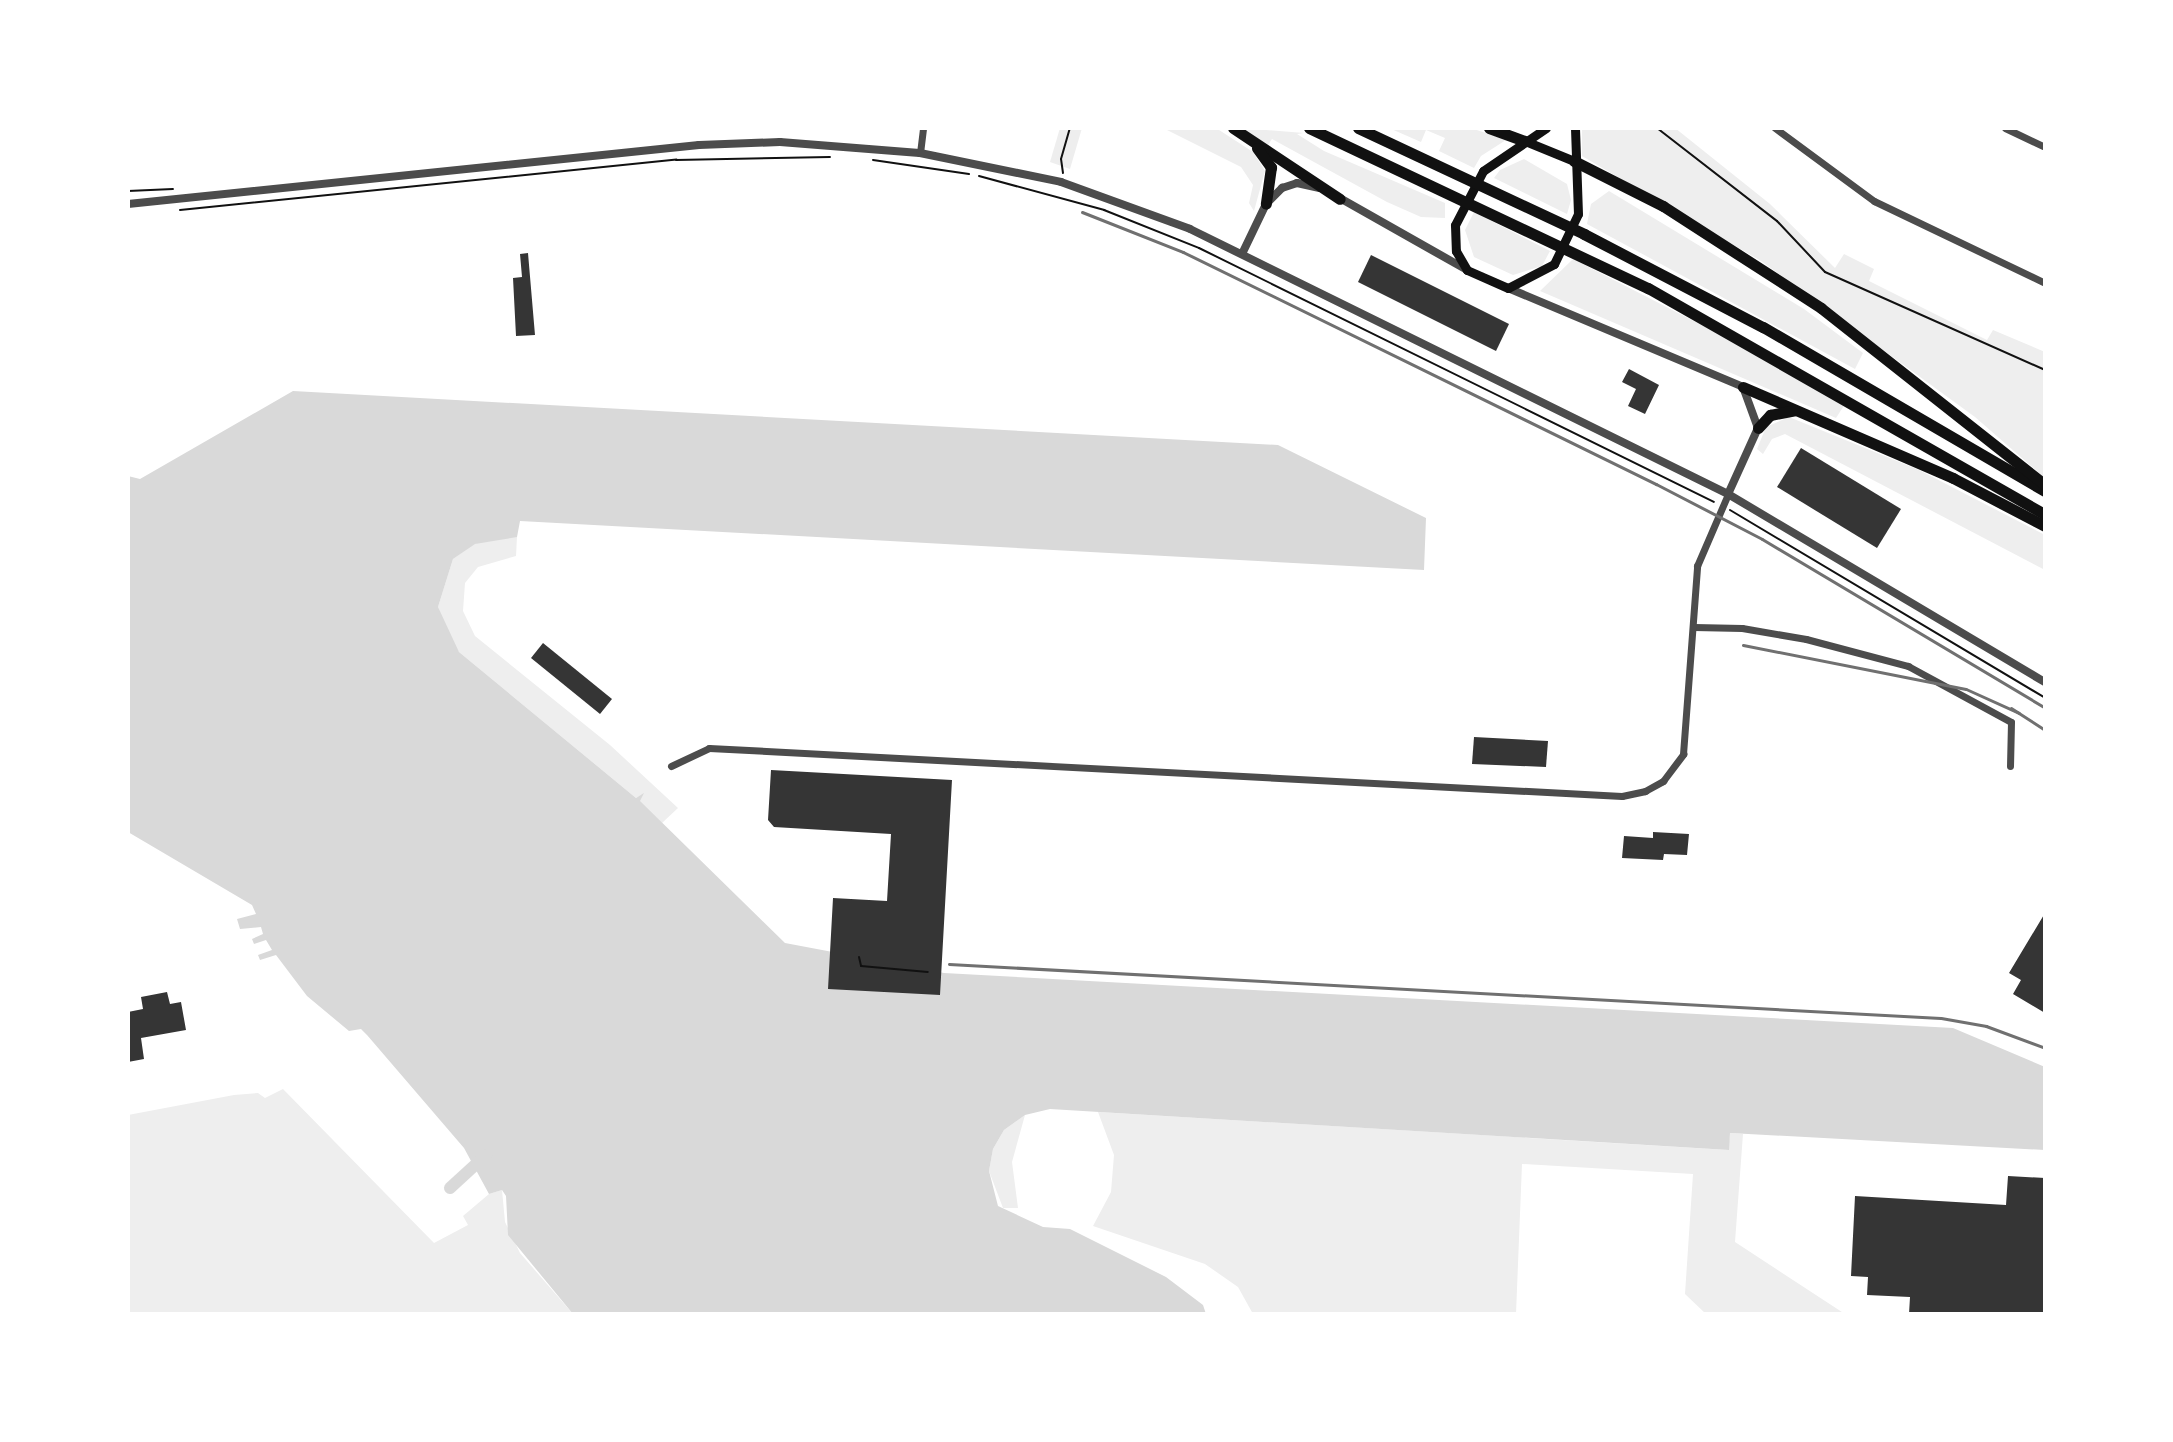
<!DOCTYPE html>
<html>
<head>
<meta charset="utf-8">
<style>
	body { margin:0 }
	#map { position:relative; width:2173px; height:1442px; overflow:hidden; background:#fff; font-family:Raleway,sans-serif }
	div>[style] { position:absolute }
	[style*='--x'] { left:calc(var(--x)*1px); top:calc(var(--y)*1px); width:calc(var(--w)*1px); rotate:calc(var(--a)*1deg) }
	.green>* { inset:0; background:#eee }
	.water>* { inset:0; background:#d9d9d9 }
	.canal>* { height:12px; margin:-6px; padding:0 6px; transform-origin:6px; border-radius:6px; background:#d9d9d9 }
	.building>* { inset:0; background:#353535 }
	.path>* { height:2px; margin:-1px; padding:0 1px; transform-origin:1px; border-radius:1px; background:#111 }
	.minor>* { height:7px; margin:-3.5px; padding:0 3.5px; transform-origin:3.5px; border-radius:3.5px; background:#4c4c4c }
	.tertiary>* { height:8px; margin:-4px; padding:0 4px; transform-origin:4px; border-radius:4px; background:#4c4c4c }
	.secondary>* { height:9px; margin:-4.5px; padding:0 4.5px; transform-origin:4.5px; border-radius:4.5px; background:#111 }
	.trunk>* { height:11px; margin:-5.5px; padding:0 5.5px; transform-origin:5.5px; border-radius:5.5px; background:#111 }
	.rail>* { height:3px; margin:-1.5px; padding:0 1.5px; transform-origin:1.5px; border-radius:1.5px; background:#707070 }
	span { translate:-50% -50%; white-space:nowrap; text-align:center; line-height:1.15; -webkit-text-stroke:7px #fff; paint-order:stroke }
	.frame { position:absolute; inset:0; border:130px solid #fff; pointer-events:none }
</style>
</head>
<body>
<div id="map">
	<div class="green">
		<i style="clip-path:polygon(1060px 128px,1082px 128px,1070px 169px,1050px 162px)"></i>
		<i style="clip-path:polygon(1163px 128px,1216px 128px,1253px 152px,1265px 171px,1254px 211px,1249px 203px,1253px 185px,1241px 167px)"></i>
		<i style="clip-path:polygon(1241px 128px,1304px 133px,1297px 134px,1324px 151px,1445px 203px,1445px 218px,1421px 217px,1387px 202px,1272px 139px,1268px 145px)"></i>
		<i style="clip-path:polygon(1389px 128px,1471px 128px,1506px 140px,1481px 156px,1474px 168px,1439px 151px,1445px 138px,1426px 130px,1421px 142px)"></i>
		<i style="clip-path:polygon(1582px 128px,1675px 128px,1770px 204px,1835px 268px,1844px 254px,1874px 269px,1869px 281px,1987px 340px,1993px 330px,2045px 352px,2045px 478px,1975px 417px,1761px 261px,1582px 156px)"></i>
		<i style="clip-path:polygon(1524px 159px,1567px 184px,1571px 200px,1567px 214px,1494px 178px,1500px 170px)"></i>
		<i style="clip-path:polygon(1609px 191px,1804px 309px,1863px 353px,1855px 369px,1587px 224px,1591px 204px)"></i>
		<i style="clip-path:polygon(1474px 212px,1550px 251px,1542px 266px,1513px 275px,1474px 257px,1465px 230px)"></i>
		<i style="clip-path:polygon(1573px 259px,1721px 335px,1845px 404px,1836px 418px,1540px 291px)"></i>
		<i style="clip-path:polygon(1789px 417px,1919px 470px,2045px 535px,2045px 570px,1785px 434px,1772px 439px,1763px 454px,1757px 449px,1766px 427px)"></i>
		<i style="clip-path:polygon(497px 537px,517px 537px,516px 556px,478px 567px,465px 583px,463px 611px,475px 636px,610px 745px,678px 808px,662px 823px,639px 801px,642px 795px,636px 798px,459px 652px,445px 631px,438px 607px,453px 559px,474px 544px)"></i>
		<i style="clip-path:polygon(283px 1089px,434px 1243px,468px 1225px,463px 1216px,489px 1194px,502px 1190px,505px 1222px,520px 1253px,573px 1314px,128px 1314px,128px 1115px,234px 1095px,258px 1093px,265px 1098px)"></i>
		<i style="clip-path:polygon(1098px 1112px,1728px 1150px,1730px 1133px,1743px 1134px,1735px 1242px,1845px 1314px,1706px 1314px,1685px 1294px,1693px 1174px,1522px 1164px,1516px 1314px,1253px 1314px,1238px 1287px,1205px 1264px,1093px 1226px,1111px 1192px,1114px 1155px)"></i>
		<i style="clip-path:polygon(1025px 1115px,1012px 1162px,1018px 1208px,1003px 1208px,989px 1171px,993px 1149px,1004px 1130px)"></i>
	</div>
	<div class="water">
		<i style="clip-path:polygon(293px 391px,1278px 445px,1426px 518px,1424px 570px,520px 521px,517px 537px,475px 544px,453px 559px,438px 607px,459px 652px,636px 798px,644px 793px,640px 801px,785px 943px,944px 973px,1953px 1028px,2045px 1067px,2045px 1150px,1730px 1133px,1729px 1150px,1050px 1109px,1025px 1115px,1004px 1130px,993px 1149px,989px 1171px,998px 1206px,1043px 1227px,1070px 1229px,1166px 1277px,1203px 1305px,1206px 1314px,573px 1314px,508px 1235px,506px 1196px,502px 1190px,489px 1194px,464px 1148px,367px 1035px,361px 1029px,349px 1031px,307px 996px,276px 955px,260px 960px,258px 955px,272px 950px,266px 940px,254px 944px,252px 939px,263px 934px,261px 927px,240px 929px,237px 919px,256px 914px,252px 905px,128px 832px,128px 476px,140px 479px)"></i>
	</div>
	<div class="canal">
		<i style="--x:450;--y:1188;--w:49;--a:-42.5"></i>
	</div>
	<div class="building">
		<i style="clip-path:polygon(528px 253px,535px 335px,516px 336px,513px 278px,522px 277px,520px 254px)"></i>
		<i style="clip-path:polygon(1371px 255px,1509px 324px,1496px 351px,1358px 282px)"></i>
		<i style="clip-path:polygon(1629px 369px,1659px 385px,1645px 414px,1628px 406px,1636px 389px,1622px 382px)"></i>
		<i style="clip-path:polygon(1801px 448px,1901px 509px,1877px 548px,1777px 487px)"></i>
		<i style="clip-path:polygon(543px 643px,612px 699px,600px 714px,531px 658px)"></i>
		<i style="clip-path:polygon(1474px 737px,1548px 741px,1546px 767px,1472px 764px)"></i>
		<i style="clip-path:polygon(771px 770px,952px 780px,940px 995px,828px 989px,833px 898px,887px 901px,891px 834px,774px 827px,768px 820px)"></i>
		<i style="clip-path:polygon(1653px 832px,1689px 834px,1687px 855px,1664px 854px,1663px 860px,1622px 858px,1624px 836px,1653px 838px)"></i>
		<i style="clip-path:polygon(2045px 913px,2045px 1013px,2013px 994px,2021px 980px,2009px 973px)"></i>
		<i style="clip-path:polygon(167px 992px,170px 1004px,181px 1002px,186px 1030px,141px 1038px,144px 1059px,128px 1062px,128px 1012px,143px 1009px,141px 997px)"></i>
		<i style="clip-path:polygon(2008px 1176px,2045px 1178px,2045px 1314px,1909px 1314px,1910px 1297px,1867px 1295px,1868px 1277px,1851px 1276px,1855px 1196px,2006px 1205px)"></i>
	</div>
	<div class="path">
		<i style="--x:1657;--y:128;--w:152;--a:37.8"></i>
		<i style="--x:1777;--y:221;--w:70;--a:46.7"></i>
		<i style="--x:1825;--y:272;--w:241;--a:24"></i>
		<i style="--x:873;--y:160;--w:97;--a:8.3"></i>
		<i style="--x:1063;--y:173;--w:14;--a:-98"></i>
		<i style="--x:1061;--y:159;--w:32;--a:-74"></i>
		<i style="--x:979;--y:176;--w:130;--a:15.2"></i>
		<i style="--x:1104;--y:210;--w:102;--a:21.8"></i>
		<i style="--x:1199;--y:248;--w:574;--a:26.25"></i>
		<i style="--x:128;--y:191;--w:45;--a:-2.5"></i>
		<i style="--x:180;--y:210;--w:499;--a:-5.8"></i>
		<i style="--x:676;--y:160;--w:154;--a:-1.1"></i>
		<i style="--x:1730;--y:510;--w:367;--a:30.8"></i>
		<i style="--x:859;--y:957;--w:9;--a:77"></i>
		<i style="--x:861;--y:966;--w:67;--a:5.1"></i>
	</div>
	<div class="minor">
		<i style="--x:1775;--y:128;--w:123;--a:36.4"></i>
		<i style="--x:1874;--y:201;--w:190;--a:25.6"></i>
		<i style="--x:2005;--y:128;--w:44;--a:25.4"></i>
		<i style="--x:920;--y:153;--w:25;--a:-83"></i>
		<i style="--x:1694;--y:627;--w:48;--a:1.2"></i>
		<i style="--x:1742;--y:628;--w:65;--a:9.8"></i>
		<i style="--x:1806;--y:639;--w:106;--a:14.8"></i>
		<i style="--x:1908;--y:666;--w:117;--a:28.5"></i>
		<i style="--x:2011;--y:722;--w:44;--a:91.3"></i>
		<i style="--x:671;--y:766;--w:42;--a:-25.3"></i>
		<i style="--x:709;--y:748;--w:914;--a:3.01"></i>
		<i style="--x:1622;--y:796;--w:24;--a:-12"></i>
		<i style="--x:1645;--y:791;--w:21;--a:-29"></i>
		<i style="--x:1663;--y:781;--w:34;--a:-53"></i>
		<i style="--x:1683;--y:754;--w:189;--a:-85.7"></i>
		<i style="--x:1697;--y:566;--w:78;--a:-66.7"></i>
	</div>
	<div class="tertiary">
		<i style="--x:1338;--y:197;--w:148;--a:29.5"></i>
		<i style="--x:128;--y:204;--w:574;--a:-5.9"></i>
		<i style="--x:699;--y:145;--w:81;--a:-2.1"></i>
		<i style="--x:780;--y:142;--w:140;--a:4.5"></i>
		<i style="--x:920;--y:153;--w:144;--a:11.6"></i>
		<i style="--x:1061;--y:182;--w:137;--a:20"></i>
		<i style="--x:1190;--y:229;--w:600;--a:26.22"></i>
		<i style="--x:1728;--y:494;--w:369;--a:30.7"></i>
		<i style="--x:1242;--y:254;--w:55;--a:-64.4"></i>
		<i style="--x:1266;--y:204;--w:23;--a:-45"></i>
		<i style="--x:1282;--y:188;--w:16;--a:-18"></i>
		<i style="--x:1297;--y:183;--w:22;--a:13"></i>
		<i style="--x:1508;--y:288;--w:255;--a:22.8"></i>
		<i style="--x:1743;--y:387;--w:44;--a:69.9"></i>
		<i style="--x:1758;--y:428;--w:72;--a:114.4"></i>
	</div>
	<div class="secondary">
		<i style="--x:1546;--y:128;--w:76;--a:145.7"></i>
		<i style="--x:1483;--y:171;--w:61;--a:117.4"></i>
		<i style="--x:1455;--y:225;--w:26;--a:88"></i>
		<i style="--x:1456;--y:251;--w:22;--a:60"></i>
		<i style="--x:1467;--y:270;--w:45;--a:23.7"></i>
		<i style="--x:1508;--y:288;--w:52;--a:-27.6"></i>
		<i style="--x:1554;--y:264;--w:55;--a:-64.4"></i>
		<i style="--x:1578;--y:214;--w:86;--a:-92"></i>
		<i style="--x:1525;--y:141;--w:53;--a:22.2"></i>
	</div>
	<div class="trunk">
		<i style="--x:1233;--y:128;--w:128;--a:33.6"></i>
		<i style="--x:1309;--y:128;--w:375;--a:25.3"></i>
		<i style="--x:1648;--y:288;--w:457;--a:29.7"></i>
		<i style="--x:1358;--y:128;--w:250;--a:25.1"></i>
		<i style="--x:1584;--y:234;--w:202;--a:27.5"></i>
		<i style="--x:1763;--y:327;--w:326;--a:30.2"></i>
		<i style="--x:1489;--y:128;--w:38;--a:20"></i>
		<i style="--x:1257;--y:148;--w:24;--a:54"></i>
		<i style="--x:1271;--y:167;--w:37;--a:98"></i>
		<i style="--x:1574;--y:161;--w:100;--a:26.8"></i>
		<i style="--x:1663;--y:206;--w:188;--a:32.8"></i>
		<i style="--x:1821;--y:308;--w:285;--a:38.3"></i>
		<i style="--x:1743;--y:387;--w:229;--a:23.4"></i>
		<i style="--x:1953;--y:478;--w:104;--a:27.6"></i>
		<i style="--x:1758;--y:428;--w:18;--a:-47"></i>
		<i style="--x:1770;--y:415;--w:25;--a:-11"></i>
	</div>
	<div class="rail">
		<i style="--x:1082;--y:212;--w:109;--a:21.6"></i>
		<i style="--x:1183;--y:252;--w:527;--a:26.13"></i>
		<i style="--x:1656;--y:484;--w:119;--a:27.4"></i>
		<i style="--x:1762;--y:539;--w:330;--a:30.8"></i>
		<i style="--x:1743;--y:645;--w:227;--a:11.2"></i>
		<i style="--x:1966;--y:689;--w:58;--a:24.4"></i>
		<i style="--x:2011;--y:708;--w:40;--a:32.9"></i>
		<i style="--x:949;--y:964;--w:993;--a:3.12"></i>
		<i style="--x:1941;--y:1018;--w:46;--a:10.1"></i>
		<i style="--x:1986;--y:1026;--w:63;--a:20.4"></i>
	</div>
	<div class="frame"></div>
</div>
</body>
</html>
